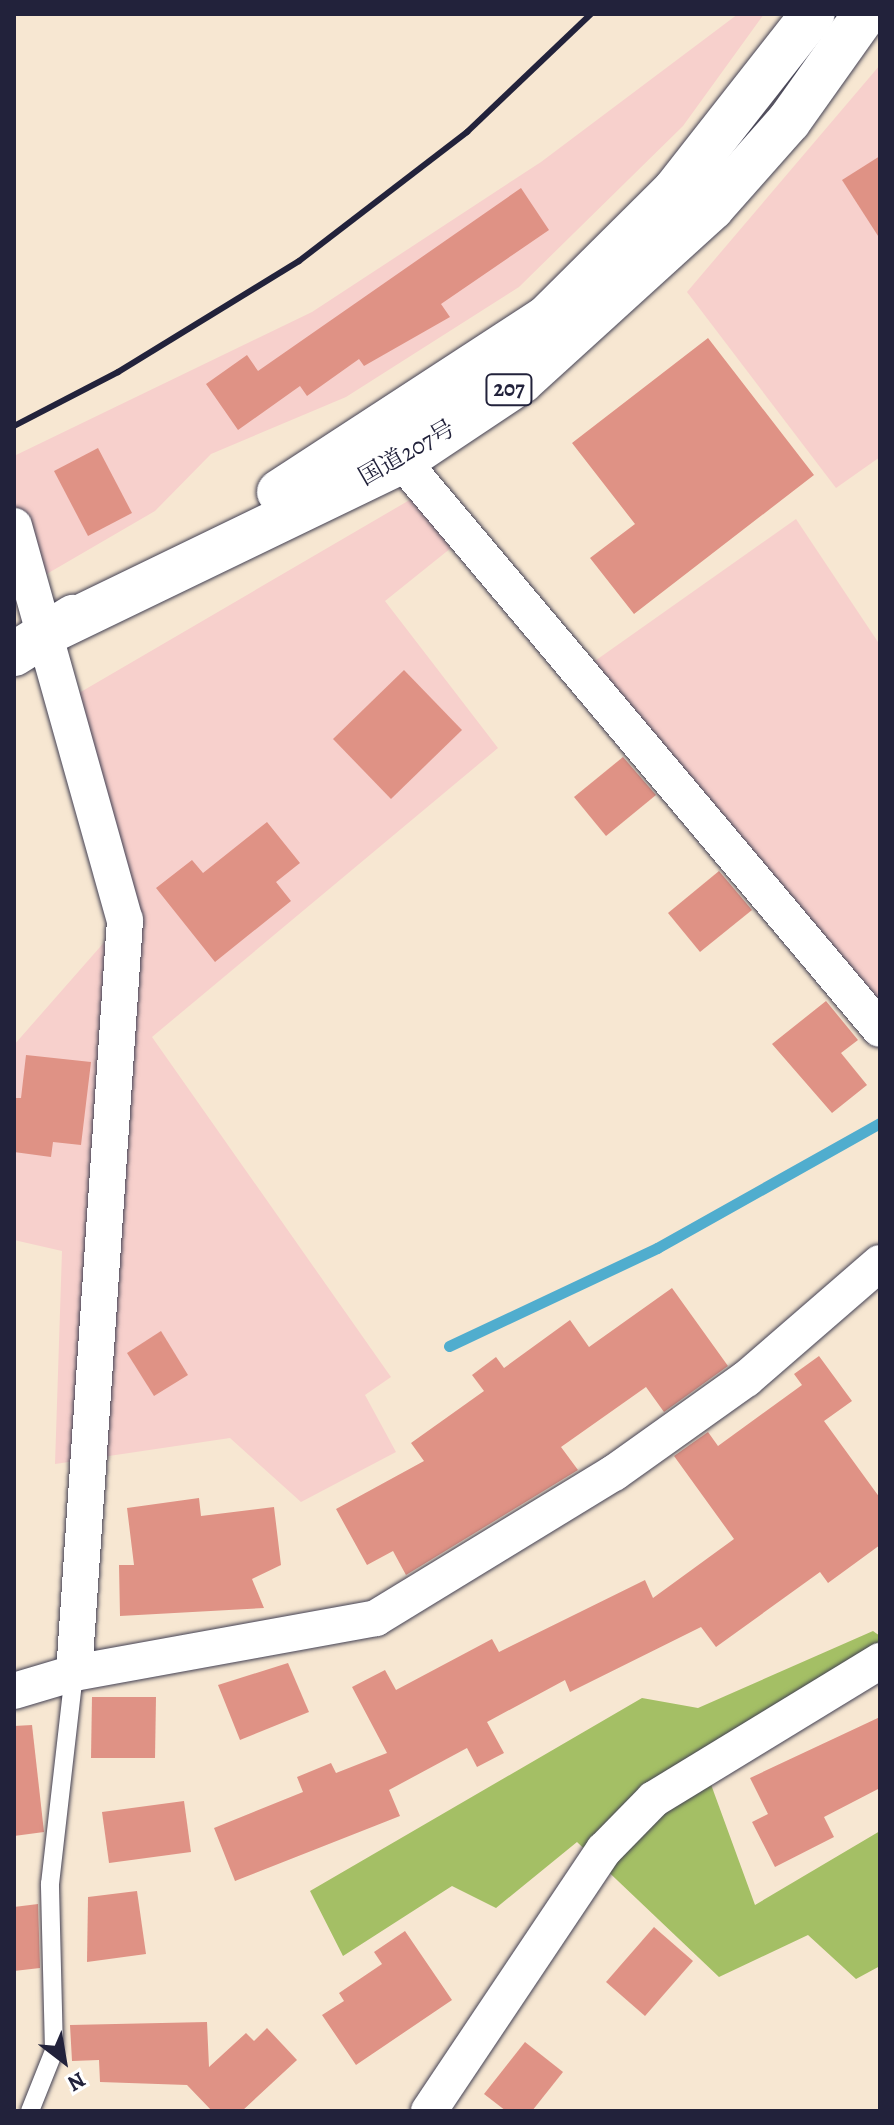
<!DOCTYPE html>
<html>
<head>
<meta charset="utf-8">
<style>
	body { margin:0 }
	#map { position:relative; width:894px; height:2125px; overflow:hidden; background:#f7e7d2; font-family:Alegreya,"Noto Serif JP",serif }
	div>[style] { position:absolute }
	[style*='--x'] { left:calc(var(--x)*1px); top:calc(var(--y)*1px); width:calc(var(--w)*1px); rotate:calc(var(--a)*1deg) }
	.built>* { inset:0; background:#f7d0cc }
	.green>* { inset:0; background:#a4bf65 }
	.stream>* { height:11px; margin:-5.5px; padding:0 5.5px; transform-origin:5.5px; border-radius:5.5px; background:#50adce }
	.building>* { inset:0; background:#df9285 }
	.roads { filter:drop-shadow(0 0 2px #424052) drop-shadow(0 0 2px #424052) }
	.lane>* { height:18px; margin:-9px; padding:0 9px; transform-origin:9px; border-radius:9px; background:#fff }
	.street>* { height:36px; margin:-18px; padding:0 18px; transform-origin:18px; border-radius:18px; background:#fff }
	.highway>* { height:44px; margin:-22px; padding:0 22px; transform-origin:22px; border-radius:22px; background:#fff }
	.rail>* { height:6px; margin:-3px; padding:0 3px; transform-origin:3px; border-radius:3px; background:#22223b }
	span { translate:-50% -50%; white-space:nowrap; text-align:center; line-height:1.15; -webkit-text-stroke:6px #fff; paint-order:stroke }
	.shield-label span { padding:2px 6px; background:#fff; border:2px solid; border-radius:6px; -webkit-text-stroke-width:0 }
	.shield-label { font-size:22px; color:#22223b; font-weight:700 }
	.street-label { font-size:24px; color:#22223b }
	.frame { position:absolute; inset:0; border:16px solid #22223b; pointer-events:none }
	.north { position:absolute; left:24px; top:2021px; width:80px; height:80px; -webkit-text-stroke:6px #fff; paint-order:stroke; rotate:149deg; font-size:22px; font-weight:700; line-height:32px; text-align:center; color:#22223b }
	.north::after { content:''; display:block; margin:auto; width:28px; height:36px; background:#22223b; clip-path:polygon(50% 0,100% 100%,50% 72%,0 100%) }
</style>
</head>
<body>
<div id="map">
	<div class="built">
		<i style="clip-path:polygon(738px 14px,764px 14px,683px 126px,519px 287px,346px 397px,211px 454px,155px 511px,14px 593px,14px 456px,312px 312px,541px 162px)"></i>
		<i style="clip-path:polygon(880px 65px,880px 457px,836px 488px,687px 292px)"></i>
		<i style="clip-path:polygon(413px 498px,451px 548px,385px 601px,498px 748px,152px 1037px,391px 1377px,365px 1395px,396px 1452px,301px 1502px,230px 1438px,55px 1464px,62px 1251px,14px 1240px,14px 1045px,136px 906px,79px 693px)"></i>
		<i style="clip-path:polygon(796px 519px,880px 645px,880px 1011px,592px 663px)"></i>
	</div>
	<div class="green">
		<i style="clip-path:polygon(873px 1631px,880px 1636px,880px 1676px,709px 1779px,755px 1905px,880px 1831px,880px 1966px,856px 1979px,808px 1935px,719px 1977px,577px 1842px,496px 1908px,452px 1886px,343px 1956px,310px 1891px,642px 1698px,698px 1708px)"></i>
	</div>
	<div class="stream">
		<i style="--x:449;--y:1346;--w:230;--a:-25.2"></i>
		<i style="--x:657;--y:1248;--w:256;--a:-29.3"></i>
	</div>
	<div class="building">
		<i style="clip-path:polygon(880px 156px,880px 239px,842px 180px)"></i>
		<i style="clip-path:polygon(521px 188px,549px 230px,441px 304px,450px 317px,364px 366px,359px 359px,307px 396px,300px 386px,238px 430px,206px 384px,247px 355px,258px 371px)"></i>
		<i style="clip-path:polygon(708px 338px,814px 475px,634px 614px,590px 558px,635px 524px,572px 443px)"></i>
		<i style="clip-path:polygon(98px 448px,132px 513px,88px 536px,54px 471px)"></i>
		<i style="clip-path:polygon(404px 670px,462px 730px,391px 799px,333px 739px)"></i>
		<i style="clip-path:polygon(623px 757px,656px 795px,606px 836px,574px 797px)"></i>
		<i style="clip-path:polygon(267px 822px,300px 863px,276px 882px,291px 901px,215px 962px,156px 888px,192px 860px,203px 873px)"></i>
		<i style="clip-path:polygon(719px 871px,752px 910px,700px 952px,668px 913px)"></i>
		<i style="clip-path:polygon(826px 1001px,858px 1040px,841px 1053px,867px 1085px,832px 1113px,772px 1044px)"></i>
		<i style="clip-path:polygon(26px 1055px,91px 1062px,81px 1145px,53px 1142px,51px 1157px,14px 1152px,14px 1098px,21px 1098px)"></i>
		<i style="clip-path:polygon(672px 1288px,728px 1366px,664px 1412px,646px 1387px,561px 1447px,578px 1470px,406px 1575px,393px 1551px,367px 1565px,336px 1509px,424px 1461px,411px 1443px,484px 1391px,472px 1375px,496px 1357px,504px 1368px,570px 1320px,589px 1347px)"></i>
		<i style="clip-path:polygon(161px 1331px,188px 1375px,154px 1396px,127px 1353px)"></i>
		<i style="clip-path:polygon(819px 1356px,852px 1401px,824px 1421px,880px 1498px,880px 1545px,828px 1583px,820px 1572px,716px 1647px,701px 1627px,570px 1692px,565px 1680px,487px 1722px,504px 1753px,477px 1767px,467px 1748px,389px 1790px,400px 1816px,235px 1881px,214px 1828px,303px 1792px,297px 1777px,331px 1763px,336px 1773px,387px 1753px,352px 1687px,385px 1670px,396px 1690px,492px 1639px,499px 1652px,645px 1580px,653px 1598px,734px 1539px,674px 1456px,708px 1432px,718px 1446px,802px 1385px,794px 1374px)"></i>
		<i style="clip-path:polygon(199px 1498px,201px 1516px,274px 1507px,281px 1565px,252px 1579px,264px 1608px,120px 1616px,119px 1565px,134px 1565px,127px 1508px)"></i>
		<i style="clip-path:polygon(288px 1663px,309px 1712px,240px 1740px,218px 1685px)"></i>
		<i style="clip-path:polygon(92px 1697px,156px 1697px,155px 1758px,91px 1758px)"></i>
		<i style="clip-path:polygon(880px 1717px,880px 1788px,824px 1817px,834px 1837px,775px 1867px,752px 1822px,768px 1814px,750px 1778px)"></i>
		<i style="clip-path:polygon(32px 1725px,44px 1832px,14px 1836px,14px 1726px)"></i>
		<i style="clip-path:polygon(184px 1801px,191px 1852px,109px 1863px,102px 1812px)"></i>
		<i style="clip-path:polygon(137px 1891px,146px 1954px,87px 1962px,88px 1897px)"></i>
		<i style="clip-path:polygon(38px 1904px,40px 1968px,14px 1971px,14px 1907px)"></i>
		<i style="clip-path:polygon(654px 1927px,693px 1961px,645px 2016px,606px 1982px)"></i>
		<i style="clip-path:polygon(405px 1931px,452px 2000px,356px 2065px,322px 2015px,344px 2001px,339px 1993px,382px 1964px,374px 1952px)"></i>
		<i style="clip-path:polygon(207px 2022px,209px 2067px,246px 2033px,254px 2041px,267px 2028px,297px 2060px,242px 2111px,212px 2111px,187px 2085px,100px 2082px,99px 2060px,72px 2061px,70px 2025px)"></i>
		<i style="clip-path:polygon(525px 2042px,563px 2072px,532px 2111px,506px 2111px,484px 2094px)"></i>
	</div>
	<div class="roads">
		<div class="lane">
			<i style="--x:30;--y:2111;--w:65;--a:-68.2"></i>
			<i style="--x:54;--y:2051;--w:167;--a:-91.4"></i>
			<i style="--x:50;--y:1884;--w:212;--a:-83.5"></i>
		</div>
		<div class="street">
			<i style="--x:402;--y:461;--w:742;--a:49.92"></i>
			<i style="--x:14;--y:526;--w:409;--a:74.3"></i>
			<i style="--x:125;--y:920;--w:755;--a:93.87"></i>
			<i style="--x:14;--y:1691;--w:63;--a:-16.7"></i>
			<i style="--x:74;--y:1673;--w:307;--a:-10.3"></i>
			<i style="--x:376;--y:1618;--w:279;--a:-31.4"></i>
			<i style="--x:614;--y:1473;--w:162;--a:-35.5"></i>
			<i style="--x:746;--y:1379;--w:177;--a:-40.9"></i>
			<i style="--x:429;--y:2111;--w:314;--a:-56.2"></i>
			<i style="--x:604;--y:1850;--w:71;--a:-45.6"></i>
			<i style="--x:654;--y:1799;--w:265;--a:-31.4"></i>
		</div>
		<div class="highway">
			<i style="--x:279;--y:492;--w:319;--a:-33.1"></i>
			<i style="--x:546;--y:318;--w:180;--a:-44.8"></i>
			<i style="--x:674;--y:191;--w:225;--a:-51.9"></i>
			<i style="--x:49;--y:632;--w:392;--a:-25.8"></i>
			<i style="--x:402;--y:461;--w:144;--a:-33.7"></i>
			<i style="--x:522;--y:381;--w:257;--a:-42.3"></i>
			<i style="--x:712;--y:208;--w:116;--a:-48.5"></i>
			<i style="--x:789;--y:121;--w:131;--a:-54.6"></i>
			<i style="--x:14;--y:654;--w:70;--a:-32.1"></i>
		</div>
	</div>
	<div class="rail">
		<i style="--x:14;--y:426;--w:117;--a:-27.4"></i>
		<i style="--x:118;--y:372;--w:212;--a:-31.5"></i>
		<i style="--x:299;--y:261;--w:212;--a:-37.5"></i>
		<i style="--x:467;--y:132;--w:171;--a:-43.6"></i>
	</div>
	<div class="shield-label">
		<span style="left:509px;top:390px">207</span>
	</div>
	<div class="street-label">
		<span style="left:407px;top:453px;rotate:-30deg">国道207号</span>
	</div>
	<div class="frame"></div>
	<div class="north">N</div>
</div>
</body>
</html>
